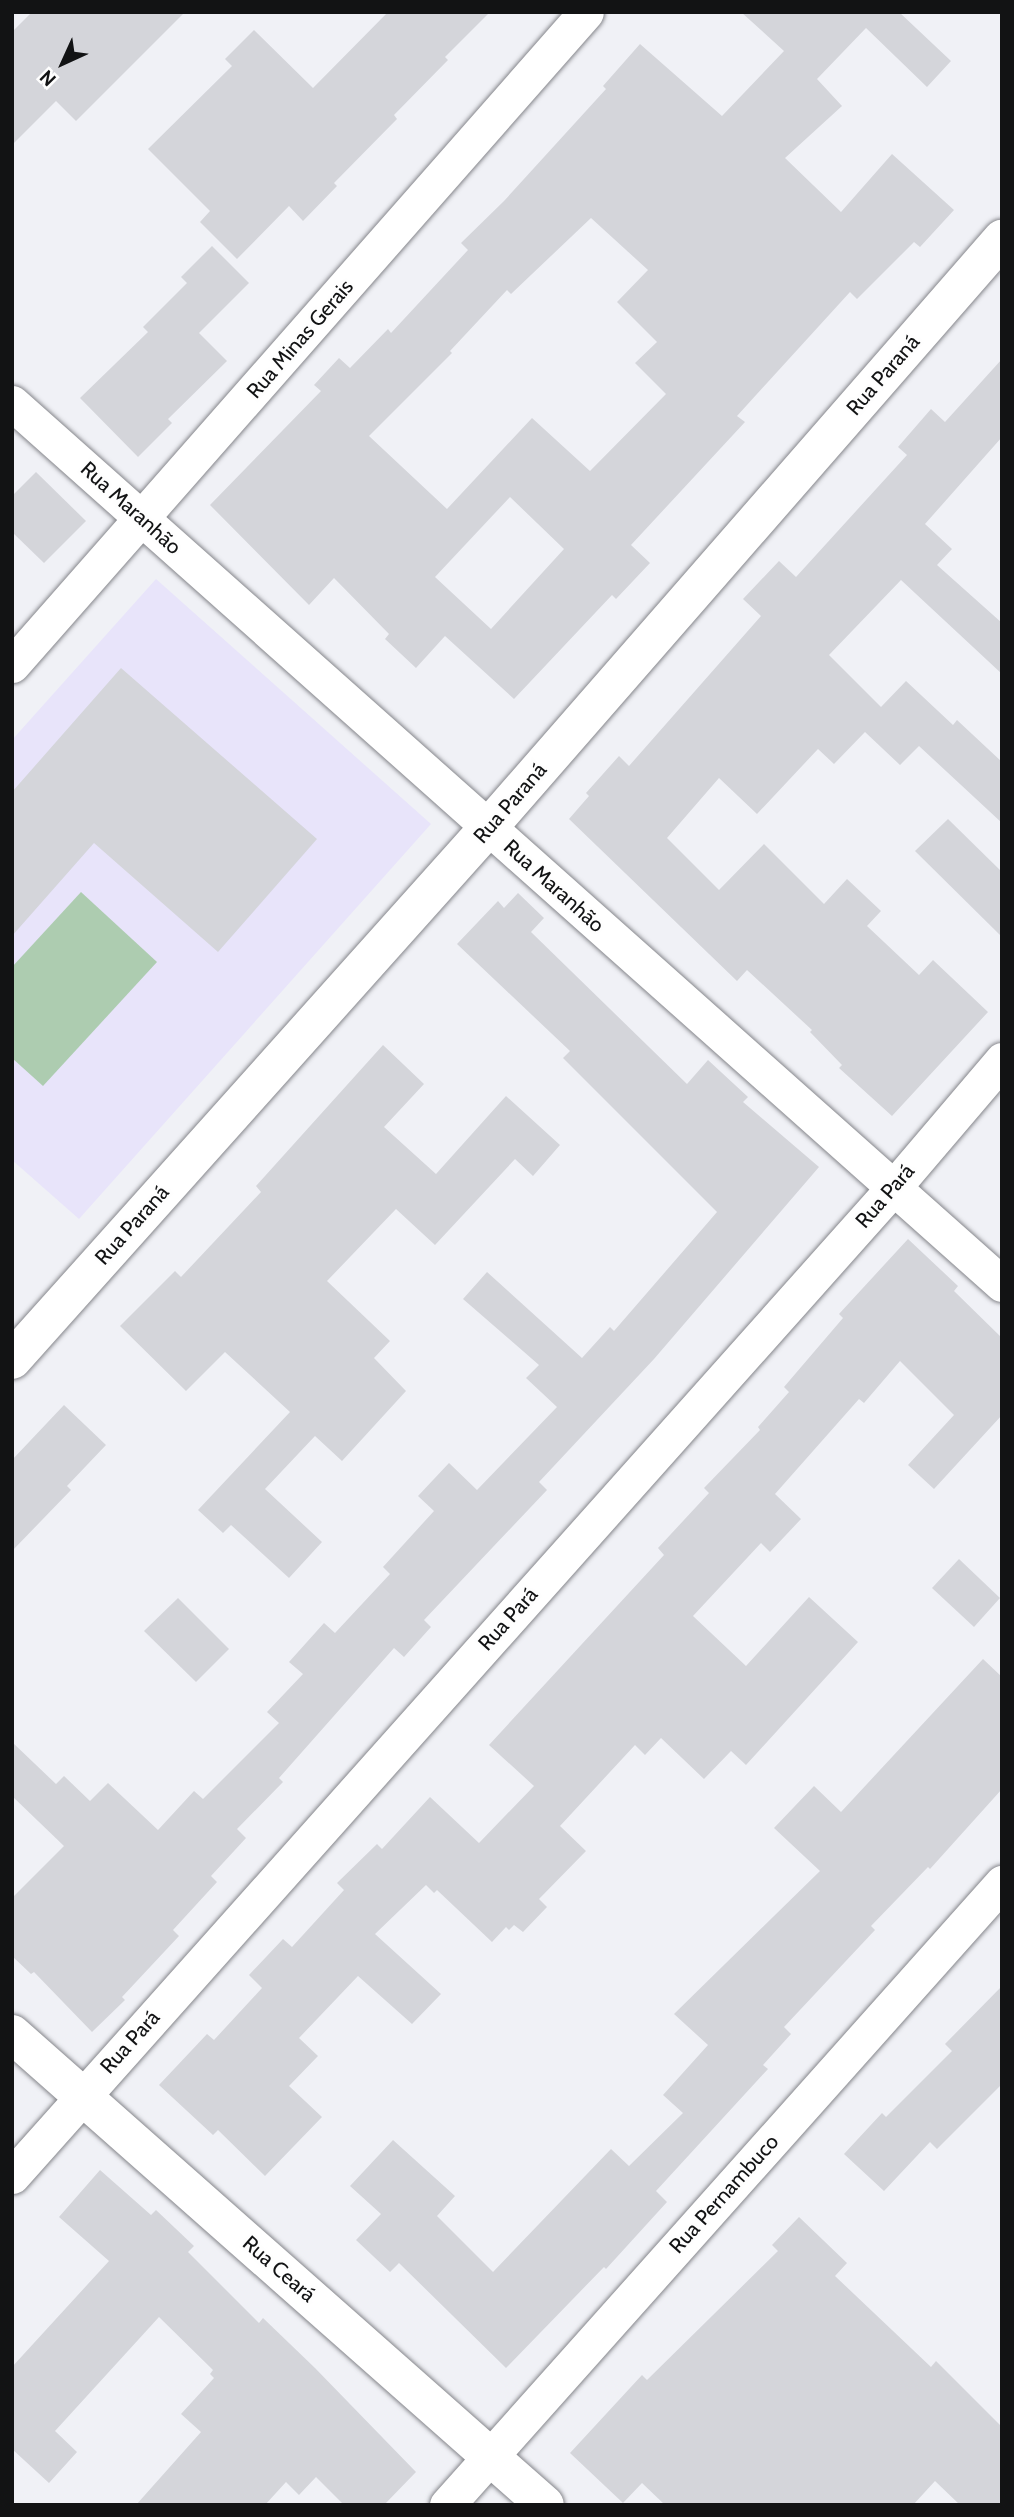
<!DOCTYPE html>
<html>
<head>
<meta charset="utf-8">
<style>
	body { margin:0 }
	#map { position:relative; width:1014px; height:2517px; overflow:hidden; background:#f0f1f6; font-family:Cabin,sans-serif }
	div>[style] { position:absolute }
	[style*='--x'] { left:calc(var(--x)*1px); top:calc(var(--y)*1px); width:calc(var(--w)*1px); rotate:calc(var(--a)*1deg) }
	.education>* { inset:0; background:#e8e4fa }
	.green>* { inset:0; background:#adccb0 }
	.building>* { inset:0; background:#d4d5da }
	.roads { filter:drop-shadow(0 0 2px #85868b) drop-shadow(0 0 2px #85868b) }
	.minor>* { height:35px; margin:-17.5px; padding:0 17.5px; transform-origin:17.5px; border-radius:17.5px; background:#fff }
	.tertiary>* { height:38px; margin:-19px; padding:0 19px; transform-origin:19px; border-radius:19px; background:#fff }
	span { translate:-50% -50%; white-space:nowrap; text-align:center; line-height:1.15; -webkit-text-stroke:6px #fefefe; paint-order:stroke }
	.street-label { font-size:21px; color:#121314 }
	.frame { position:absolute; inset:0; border:14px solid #121314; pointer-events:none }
	.north { position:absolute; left:28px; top:28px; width:70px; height:70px; -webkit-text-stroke:5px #fefefe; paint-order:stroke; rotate:225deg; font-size:19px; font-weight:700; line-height:28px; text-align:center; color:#121314 }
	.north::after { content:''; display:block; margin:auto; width:24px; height:32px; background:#121314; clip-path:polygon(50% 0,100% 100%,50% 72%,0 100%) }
</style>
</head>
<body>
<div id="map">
	<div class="education">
		<i style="clip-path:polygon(156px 579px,431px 824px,79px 1219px,12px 1160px,12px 740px)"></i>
	</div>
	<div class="green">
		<i style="clip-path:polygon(81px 892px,157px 962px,43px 1086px,12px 1058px,12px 967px)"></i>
	</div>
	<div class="building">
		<i style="clip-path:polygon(32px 12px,185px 12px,76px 121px,56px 101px,12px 145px,12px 32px)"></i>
		<i style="clip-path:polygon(388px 12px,490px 12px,445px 57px,448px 60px,394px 115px,397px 119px,334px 183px,337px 186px,303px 221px,289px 206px,237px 259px,200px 222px,210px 211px,148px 149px,232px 66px,225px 59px,254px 30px,313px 88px)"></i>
		<i style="clip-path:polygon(evenodd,741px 12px,899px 12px,951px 61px,927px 87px,866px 28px,817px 79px,842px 106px,785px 158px,841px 212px,892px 154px,954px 210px,920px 247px,914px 242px,857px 299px,850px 292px,737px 416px,745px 422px,631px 545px,650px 563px,616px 599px,612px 595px,514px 699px,445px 636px,416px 668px,385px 639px,389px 634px,334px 578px,309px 605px,210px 505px,321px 391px,314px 385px,339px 358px,350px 368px,388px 329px,391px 333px,468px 250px,461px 243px,504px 201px,606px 89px,603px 86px,640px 44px,722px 116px,784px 51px,741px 12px,591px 218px,648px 270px,617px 302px,657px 342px,635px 363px,666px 394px,590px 471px,532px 418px,447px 509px,369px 436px,452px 353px,450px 351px,507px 290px,511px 294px,591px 218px,741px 12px,510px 497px,564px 549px,491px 629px,435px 577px,510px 497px)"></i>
		<i style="clip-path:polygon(212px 246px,249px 283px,199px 333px,227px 361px,168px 419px,172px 423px,138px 457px,80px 398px,148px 332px,143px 327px,187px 283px,181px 277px)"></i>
		<i style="clip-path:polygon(1002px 359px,1002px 437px,925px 524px,952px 549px,937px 565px,1002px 623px,1002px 674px,901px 580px,829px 655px,881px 707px,906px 681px,953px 725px,957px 720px,1002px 762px,1002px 823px,919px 746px,900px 765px,865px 732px,834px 764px,818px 749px,757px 814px,719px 778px,667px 838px,719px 890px,764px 844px,824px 904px,847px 879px,881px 911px,867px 926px,919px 975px,933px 960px,988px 1012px,892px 1116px,839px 1068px,842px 1065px,810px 1032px,812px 1030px,747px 970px,737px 981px,569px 819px,589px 796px,586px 793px,619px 756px,629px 766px,761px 616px,743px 599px,779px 561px,796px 577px,907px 455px,898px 447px,931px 409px,945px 422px)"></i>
		<i style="clip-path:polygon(36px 472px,86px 521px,44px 563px,12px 532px,12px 496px)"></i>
		<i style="clip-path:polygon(121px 668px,317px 839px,218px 952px,94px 843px,12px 936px,12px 792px)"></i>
		<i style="clip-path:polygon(948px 819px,1002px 872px,1002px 937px,915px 851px)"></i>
		<i style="clip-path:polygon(518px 893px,544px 918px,531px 932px,687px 1084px,708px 1060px,748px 1097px,743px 1102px,819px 1167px,654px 1359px,539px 1482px,547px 1490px,424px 1620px,431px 1627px,404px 1657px,394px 1648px,279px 1778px,283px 1782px,237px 1829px,246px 1838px,211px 1876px,217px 1882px,173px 1930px,179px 1936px,122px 1997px,125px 2000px,92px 2032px,34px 1972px,31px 1974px,12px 1956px,12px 1898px,64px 1846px,12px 1796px,12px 1742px,56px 1784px,64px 1776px,90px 1801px,108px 1783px,158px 1830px,194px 1791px,203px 1799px,279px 1723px,267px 1712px,303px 1674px,289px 1662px,324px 1623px,335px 1633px,390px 1574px,383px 1567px,434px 1511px,418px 1496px,449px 1463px,477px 1490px,557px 1407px,526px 1378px,539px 1365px,463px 1299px,487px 1272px,582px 1358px,610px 1327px,614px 1331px,717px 1212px,563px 1058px,570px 1051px,457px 944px,498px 901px,504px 908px)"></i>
		<i style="clip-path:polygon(383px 1045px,424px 1084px,384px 1127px,436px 1174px,506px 1096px,560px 1145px,533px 1176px,515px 1159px,435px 1245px,396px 1209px,327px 1281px,390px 1341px,374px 1358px,406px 1391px,342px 1461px,315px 1436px,265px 1489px,322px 1542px,289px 1578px,231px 1525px,223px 1533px,198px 1510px,290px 1412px,225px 1352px,186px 1391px,120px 1326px,175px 1271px,181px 1277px,261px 1192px,256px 1186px)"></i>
		<i style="clip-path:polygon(908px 1239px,958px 1286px,954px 1291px,1002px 1338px,1002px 1415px,934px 1489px,908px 1465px,954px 1415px,900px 1361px,864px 1403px,859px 1399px,775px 1494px,801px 1519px,770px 1552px,761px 1543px,693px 1616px,746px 1666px,809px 1597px,858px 1642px,746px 1765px,731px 1751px,704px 1779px,661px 1738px,645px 1755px,635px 1745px,560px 1826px,586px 1851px,539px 1899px,547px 1907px,523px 1932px,514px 1925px,509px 1930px,506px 1927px,492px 1942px,437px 1890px,434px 1893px,426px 1885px,375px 1934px,441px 1994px,412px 2024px,358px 1976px,299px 2038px,318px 2056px,289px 2086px,322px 2117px,265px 2176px,218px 2130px,213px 2135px,159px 2085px,207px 2034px,214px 2040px,262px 1988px,249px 1975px,283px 1939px,292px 1947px,344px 1890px,337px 1883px,377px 1844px,382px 1849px,430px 1797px,479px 1843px,534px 1786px,489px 1745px,664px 1555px,658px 1548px,709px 1493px,704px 1488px,760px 1430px,758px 1427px,789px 1392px,784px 1387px,843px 1318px,839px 1314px)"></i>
		<i style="clip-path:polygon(64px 1405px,106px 1445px,67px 1486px,71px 1490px,12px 1551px,12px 1460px)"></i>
		<i style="clip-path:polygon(959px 1559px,1000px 1598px,974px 1627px,932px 1588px)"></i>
		<i style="clip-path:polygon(178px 1598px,229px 1649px,196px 1682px,144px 1631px)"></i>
		<i style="clip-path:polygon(983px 1659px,1002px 1677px,1002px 1789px,930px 1869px,928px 1867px,871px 1926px,875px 1930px,784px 2027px,791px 2034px,763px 2065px,768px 2069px,656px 2191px,667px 2202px,606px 2269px,604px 2267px,506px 2368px,399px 2263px,390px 2272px,356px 2240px,381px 2214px,350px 2186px,393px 2140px,455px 2196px,437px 2216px,493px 2272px,611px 2149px,629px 2166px,683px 2113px,663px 2095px,708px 2045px,674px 2014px,820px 1871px,774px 1828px,814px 1786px,841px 1812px)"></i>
		<i style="clip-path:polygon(1002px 1986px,1002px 2084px,937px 2149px,930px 2142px,884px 2191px,844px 2154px,882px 2113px,886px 2117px,952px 2051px,945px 2044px)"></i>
		<i style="clip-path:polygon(100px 2170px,151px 2215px,156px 2210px,194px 2246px,188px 2252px,259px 2323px,263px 2318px,315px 2368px,416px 2472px,384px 2505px,344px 2505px,316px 2477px,299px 2495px,286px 2482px,265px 2505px,136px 2505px,201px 2432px,181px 2414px,214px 2378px,210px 2374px,213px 2370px,159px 2317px,55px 2431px,77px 2452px,49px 2483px,12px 2449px,12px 2367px,109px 2261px,59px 2217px)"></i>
		<i style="clip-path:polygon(799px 2217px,847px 2263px,835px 2276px,931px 2367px,936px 2361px,1002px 2427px,1002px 2505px,960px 2505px,935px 2481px,913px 2505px,665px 2505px,642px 2483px,623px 2503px,570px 2453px,642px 2375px,647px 2380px,778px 2251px,772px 2245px)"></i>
	</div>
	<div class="roads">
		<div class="minor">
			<i style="--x:12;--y:403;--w:1325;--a:41.67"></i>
			<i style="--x:12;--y:665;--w:869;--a:-48.68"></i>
			<i style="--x:12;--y:2176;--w:1325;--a:-48.27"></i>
			<i style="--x:894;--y:1187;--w:167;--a:-49.6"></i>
			<i style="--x:447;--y:2505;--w:834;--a:-48.26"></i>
		</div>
		<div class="tertiary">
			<i style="--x:12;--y:1360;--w:714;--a:-48.18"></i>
			<i style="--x:488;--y:828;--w:782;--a:-48.89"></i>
			<i style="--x:12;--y:2034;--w:711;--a:41.47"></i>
		</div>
	</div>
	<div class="street-label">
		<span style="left:300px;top:339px;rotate:-49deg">Rua Minas Gerais</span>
		<span style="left:883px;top:375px;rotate:-49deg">Rua Paraná</span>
		<span style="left:131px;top:508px;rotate:42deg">Rua Maranhão</span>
		<span style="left:510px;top:803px;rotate:-49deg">Rua Paraná</span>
		<span style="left:554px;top:886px;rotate:42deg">Rua Maranhão</span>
		<span style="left:885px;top:1196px;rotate:-49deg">Rua Pará</span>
		<span style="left:132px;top:1225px;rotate:-48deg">Rua Paraná</span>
		<span style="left:508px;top:1619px;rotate:-48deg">Rua Pará</span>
		<span style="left:130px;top:2042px;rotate:-48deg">Rua Pará</span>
		<span style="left:724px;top:2194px;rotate:-48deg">Rua Pernambuco</span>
		<span style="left:279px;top:2269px;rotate:41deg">Rua Ceará</span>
	</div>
	<div class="frame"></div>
	<div class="north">N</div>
</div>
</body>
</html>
